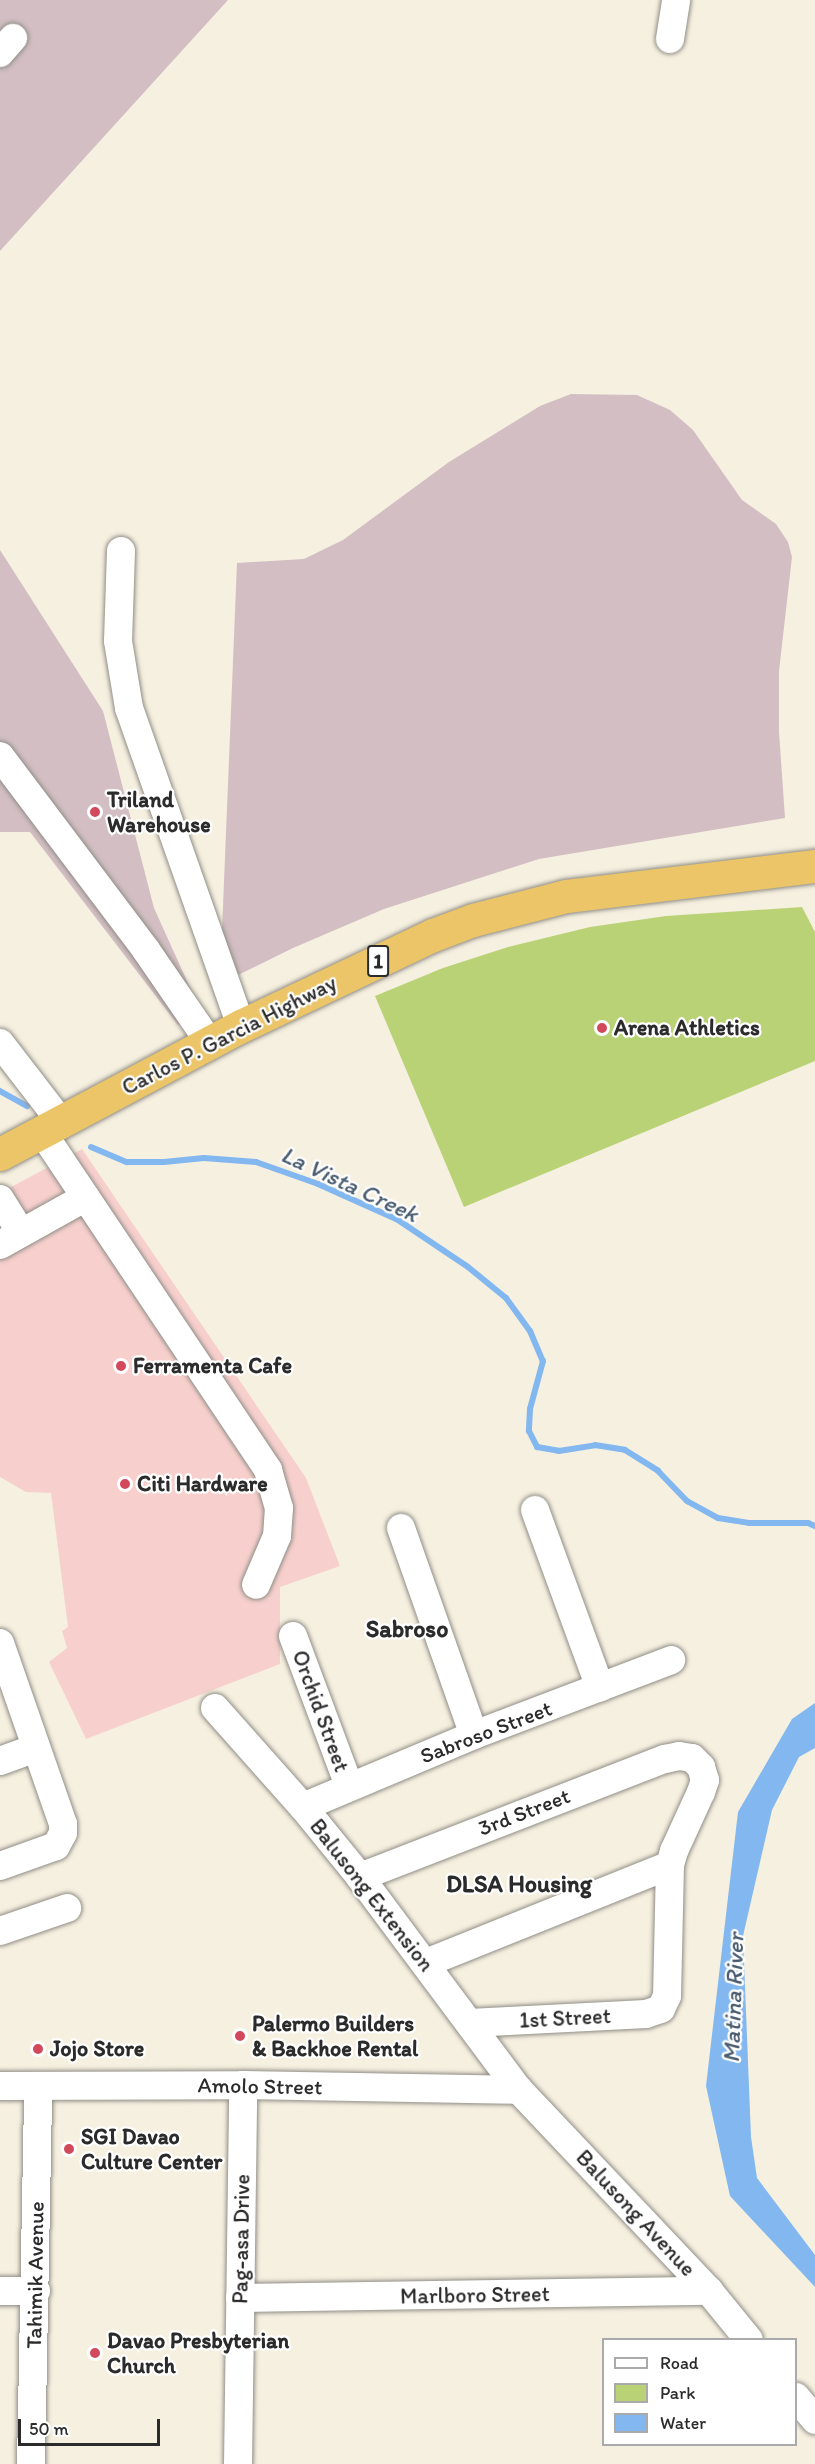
<!DOCTYPE html>
<html>
<head>
<meta charset="utf-8">
<style>
	body { margin:0 }
	#map { position:relative; width:815px; height:2464px; overflow:hidden; background:#f6f0e0; font-family:Itim,sans-serif }
	div>[style] { position:absolute }
	[style*='--x'] { left:calc(var(--x)*1px); top:calc(var(--y)*1px); width:calc(var(--w)*1px); rotate:calc(var(--a)*1deg) }
	.built>* { inset:0; background:#f7d0cd }
	.industrial>* { inset:0; background:#d2bec3 }
	.green>* { inset:0; background:#bad276 }
	.water>* { inset:0; background:#82b7f0 }
	.stream>* { height:6px; margin:-3px; padding:0 3px; transform-origin:3px; border-radius:3px; background:#82b7f0 }
	.roads { filter:drop-shadow(0 0 2px #908e86) drop-shadow(0 0 2px #908e86) }
	.minor>* { height:28px; margin:-14px; padding:0 14px; transform-origin:14px; border-radius:14px; background:#fff }
	.highway>* { height:33px; margin:-16.5px; padding:0 16.5px; transform-origin:16.5px; border-radius:16.5px; background:#ecc569 }
	.dots>* { width:16px; height:16px; translate:-50% -50%; box-sizing:border-box; border:3px solid #fff; border-radius:50% }
	span { translate:-50% -50%; white-space:nowrap; text-align:center; line-height:1.15; -webkit-text-stroke:4.5px #fff; paint-order:stroke }
	.shield-label span { padding:2px 4px; background:#fff; border:2px solid; border-radius:4px; -webkit-text-stroke-width:0 }
	.shield-label { font-size:21px; color:#2b2b2b; font-weight:700 }
	.poi-label { font-size:22px; color:#2b2b2b; font-weight:700 }
	.left { translate:0 -50%; text-align:left }
	.street-label { font-size:22px; color:#2b2b2b }
	.water-label { font-size:24px; color:#495c70; font-style:italic }
	.neighbourhood-label { font-size:24px; color:#2b2b2b; font-weight:700 }
	.legend { position:absolute; left:602px; top:2338px; width:195px; height:108px; box-sizing:border-box; background:#fff; border:2px solid #aaa; margin:0; padding:8px 10px; list-style:none; font-size:18px; color:#2b2b2b }
	.legend li { display:flex; align-items:center; gap:12px; height:30px }
	.legend b { width:30px; border:2px solid #aaa }
	.scale { position:absolute; left:18px; top:2419px; width:142px; height:27px; box-sizing:border-box; border:3px solid #2b2b2b; border-top:0; padding-left:8px; font-size:18px; line-height:21px; white-space:nowrap; color:#2b2b2b; -webkit-text-stroke:4px #fff; paint-order:stroke }
</style>
</head>
<body>
<div id="map">
	<div class="built">
		<i style="clip-path:polygon(82px 1149px,306px 1478px,340px 1566px,280px 1587px,280px 1664px,86px 1739px,49px 1662px,67px 1648px,62px 1631px,68px 1627px,51px 1493px,26px 1492px,0 1477px,0 1193px)"></i>
	</div>
	<div class="industrial">
		<i style="clip-path:polygon(0 0,228px 0,0 251px)"></i>
		<i style="clip-path:polygon(571px 394px,637px 395px,670px 410px,693px 430px,742px 500px,776px 524px,788px 542px,792px 557px,779px 671px,779px 732px,785px 818px,539px 859px,384px 909px,293px 948px,236px 976px,222px 931px,237px 563px,304px 559px,343px 540px,449px 462px,540px 406px)"></i>
		<i style="clip-path:polygon(0 550px,103px 711px,154px 908px,201px 1012px,178px 1025px,30px 832px,0 832px)"></i>
	</div>
	<div class="green">
		<i style="clip-path:polygon(802px 907px,815px 932px,815px 1061px,464px 1207px,375px 996px,443px 968px,508px 947px,590px 927px,666px 916px)"></i>
	</div>
	<div class="water">
		<i style="clip-path:polygon(815px 1703px,815px 1748px,799px 1757px,772px 1810px,743px 1936px,751px 2137px,757px 2178px,815px 2255px,815px 2287px,730px 2196px,706px 2086px,738px 1812px,792px 1719px)"></i>
	</div>
	<div class="stream">
		<i style="--x:0;--y:1091;--w:31;--a:29"></i>
		<i style="--x:91;--y:1147;--w:39;--a:23"></i>
		<i style="--x:127;--y:1162;--w:37;--a:0"></i>
		<i style="--x:164;--y:1162;--w:40;--a:-5.7"></i>
		<i style="--x:204;--y:1158;--w:52;--a:4.4"></i>
		<i style="--x:256;--y:1162;--w:66;--a:19.5"></i>
		<i style="--x:318;--y:1184;--w:88;--a:24.2"></i>
		<i style="--x:398;--y:1220;--w:84;--a:33.9"></i>
		<i style="--x:468;--y:1267;--w:49;--a:39.2"></i>
		<i style="--x:506;--y:1298;--w:41;--a:54"></i>
		<i style="--x:530;--y:1331;--w:33;--a:67"></i>
		<i style="--x:543;--y:1361;--w:50;--a:105.2"></i>
		<i style="--x:530;--y:1409;--w:22;--a:93"></i>
		<i style="--x:529;--y:1431;--w:18;--a:63"></i>
		<i style="--x:537;--y:1447;--w:22;--a:10"></i>
		<i style="--x:559;--y:1451;--w:36;--a:-9"></i>
		<i style="--x:595;--y:1445;--w:30;--a:9"></i>
		<i style="--x:625;--y:1450;--w:39;--a:32"></i>
		<i style="--x:658;--y:1471;--w:42;--a:46"></i>
		<i style="--x:687;--y:1501;--w:35;--a:29"></i>
		<i style="--x:718;--y:1518;--w:31;--a:9"></i>
		<i style="--x:749;--y:1523;--w:59;--a:0"></i>
		<i style="--x:808;--y:1523;--w:8;--a:23"></i>
	</div>
	<div class="roads">
		<div class="minor">
			<i style="--x:670;--y:39;--w:39;--a:-81"></i>
			<i style="--x:0;--y:53;--w:20;--a:-49"></i>
			<i style="--x:121;--y:551;--w:90;--a:91.9"></i>
			<i style="--x:118;--y:641;--w:68;--a:80.7"></i>
			<i style="--x:129;--y:708;--w:337;--a:70.6"></i>
			<i style="--x:0;--y:756;--w:243;--a:53"></i>
			<i style="--x:146;--y:950;--w:113;--a:55.5"></i>
			<i style="--x:0;--y:1043;--w:100;--a:52.3"></i>
			<i style="--x:42;--y:1132;--w:407;--a:56.2"></i>
			<i style="--x:268;--y:1470;--w:40;--a:74"></i>
			<i style="--x:279;--y:1508;--w:28;--a:94"></i>
			<i style="--x:277;--y:1536;--w:53;--a:113.2"></i>
			<i style="--x:0;--y:1199;--w:40;--a:58"></i>
			<i style="--x:0;--y:1245;--w:98;--a:-29.2"></i>
			<i style="--x:535;--y:1510;--w:189;--a:69.9"></i>
			<i style="--x:401;--y:1528;--w:219;--a:70.6"></i>
			<i style="--x:293;--y:1636;--w:160;--a:69.5"></i>
			<i style="--x:0;--y:1643;--w:192;--a:70.8"></i>
			<i style="--x:63;--y:1824;--w:9;--a:90"></i>
			<i style="--x:63;--y:1833;--w:15;--a:118"></i>
			<i style="--x:56;--y:1846;--w:59;--a:160.3"></i>
			<i style="--x:215;--y:1708;--w:132;--a:48.4"></i>
			<i style="--x:303;--y:1807;--w:90;--a:50.8"></i>
			<i style="--x:360;--y:1877;--w:266;--a:53.3"></i>
			<i style="--x:519;--y:2090;--w:277;--a:46.6"></i>
			<i style="--x:709;--y:2291;--w:63;--a:50.8"></i>
			<i style="--x:0;--y:1761;--w:38;--a:-20"></i>
			<i style="--x:303;--y:1807;--w:186;--a:-22.8"></i>
			<i style="--x:474;--y:1735;--w:211;--a:-20.8"></i>
			<i style="--x:360;--y:1877;--w:327;--a:-21.2"></i>
			<i style="--x:665;--y:1759;--w:14;--a:-12"></i>
			<i style="--x:679;--y:1756;--w:13;--a:9"></i>
			<i style="--x:692;--y:1758;--w:13;--a:45"></i>
			<i style="--x:701;--y:1767;--w:14;--a:73"></i>
			<i style="--x:705;--y:1780;--w:13;--a:108"></i>
			<i style="--x:701;--y:1792;--w:65;--a:114.6"></i>
			<i style="--x:674;--y:1851;--w:15;--a:106"></i>
			<i style="--x:670;--y:1865;--w:131;--a:91.3"></i>
			<i style="--x:667;--y:1996;--w:14;--a:115"></i>
			<i style="--x:661;--y:2009;--w:16;--a:162"></i>
			<i style="--x:646;--y:2014;--w:177;--a:177.1"></i>
			<i style="--x:0;--y:1931;--w:71;--a:-18.9"></i>
			<i style="--x:426;--y:1963;--w:263;--a:-21.9"></i>
			<i style="--x:0;--y:2086;--w:243;--a:-0.2"></i>
			<i style="--x:243;--y:2085;--w:276;--a:1"></i>
			<i style="--x:0;--y:2291;--w:36;--a:0"></i>
			<i style="--x:240;--y:2298;--w:469;--a:-0.9"></i>
			<i style="--x:796;--y:2397;--w:30;--a:50"></i>
			<i style="--x:31;--y:2464;--w:378;--a:-88.9"></i>
			<i style="--x:238;--y:2464;--w:379;--a:-89.2"></i>
		</div>
		<div class="highway">
			<i style="--x:0;--y:1154;--w:273;--a:-28"></i>
			<i style="--x:241;--y:1026;--w:212;--a:-25.4"></i>
			<i style="--x:433;--y:935;--w:43;--a:-20.6"></i>
			<i style="--x:473;--y:920;--w:96;--a:-14.5"></i>
			<i style="--x:566;--y:896;--w:251;--a:-6.9"></i>
		</div>
	</div>
	<div class="dots">
		<i style="left:95px;top:812px;background:#d1495b"></i>
		<i style="left:602px;top:1028px;background:#d1495b"></i>
		<i style="left:121px;top:1366px;background:#d1495b"></i>
		<i style="left:125px;top:1484px;background:#d1495b"></i>
		<i style="left:240px;top:2036px;background:#d1495b"></i>
		<i style="left:38px;top:2049px;background:#d1495b"></i>
		<i style="left:69px;top:2149px;background:#d1495b"></i>
		<i style="left:95px;top:2353px;background:#d1495b"></i>
	</div>
	<div class="shield-label">
		<span style="left:378px;top:961px">1</span>
	</div>
	<div class="poi-label">
		<span class="left" style="left:107px;top:812px">Triland<br>Warehouse</span>
		<span class="left" style="left:614px;top:1028px">Arena Athletics</span>
		<span class="left" style="left:133px;top:1366px">Ferramenta Cafe</span>
		<span class="left" style="left:137px;top:1484px">Citi Hardware</span>
		<span class="left" style="left:252px;top:2036px">Palermo Builders<br>&amp; Backhoe Rental</span>
		<span class="left" style="left:50px;top:2049px">Jojo Store</span>
		<span class="left" style="left:81px;top:2149px">SGI Davao<br>Culture Center</span>
		<span class="left" style="left:107px;top:2353px">Davao Presbyterian<br>Church</span>
	</div>
	<div class="street-label">
		<span style="left:229px;top:1035px;rotate:-27deg">Carlos P. Garcia Highway</span>
		<span style="left:321px;top:1711px;rotate:70deg">Orchid Street</span>
		<span style="left:486px;top:1732px;rotate:-21deg">Sabroso Street</span>
		<span style="left:524px;top:1812px;rotate:-21deg">3rd Street</span>
		<span style="left:372px;top:1895px;rotate:52deg">Balusong Extension</span>
		<span style="left:565px;top:2018px;rotate:-3deg">1st Street</span>
		<span style="left:260px;top:2086px;rotate:1deg">Amolo Street</span>
		<span style="left:636px;top:2213px;rotate:47deg">Balusong Avenue</span>
		<span style="left:241px;top:2239px;rotate:-89deg">Pag-asa Drive</span>
		<span style="left:35px;top:2275px;rotate:-89deg">Tahimik Avenue</span>
		<span style="left:475px;top:2295px;rotate:-1deg">Marlboro Street</span>
	</div>
	<div class="water-label">
		<span style="left:350px;top:1184px;rotate:25deg">La Vista Creek</span>
		<span style="left:733px;top:1998px;rotate:-88deg">Matina River</span>
	</div>
	<div class="neighbourhood-label">
		<span style="left:407px;top:1629px">Sabroso</span>
		<span style="left:519px;top:1884px">DLSA Housing</span>
	</div>
	<ul class="legend">
	<li><b style="height:8px;background:#fff"></b>Road</li>
	<li><b style="height:16px;background:#bad276"></b>Park</li>
	<li><b style="height:16px;background:#82b7f0"></b>Water</li>
	</ul>
	<div class="scale">50 m</div>
</div>
</body>
</html>
